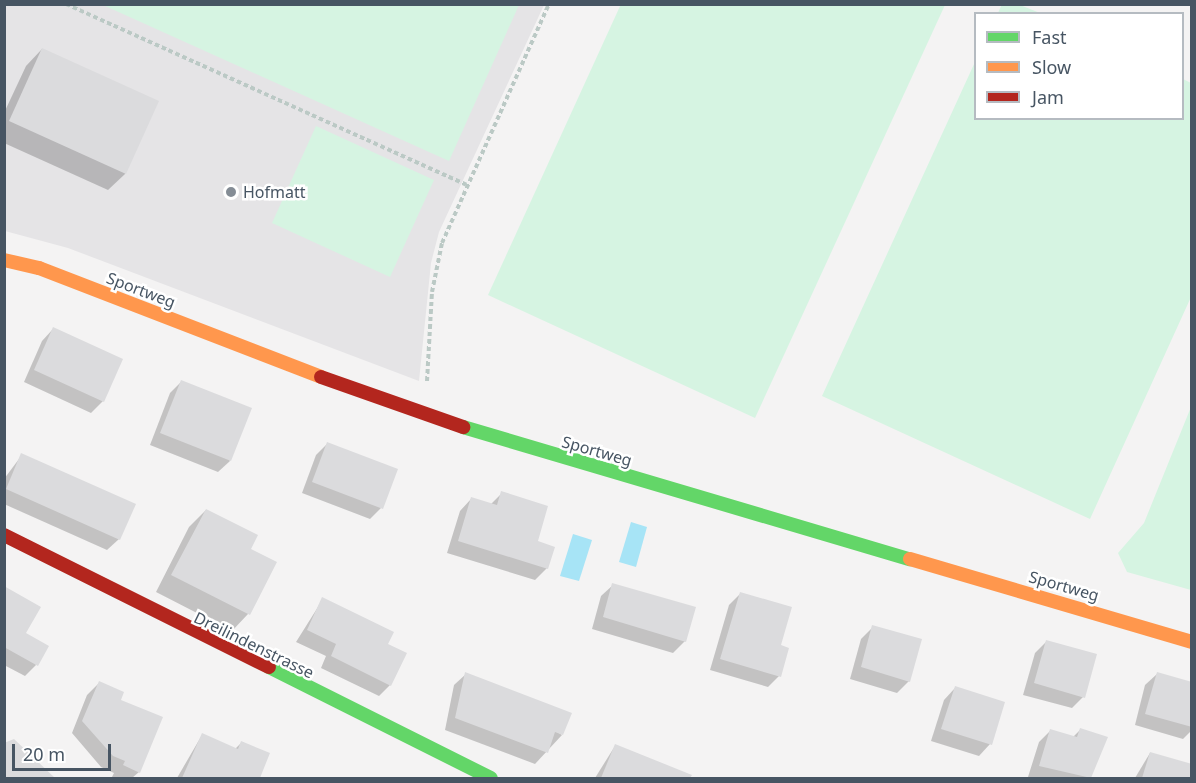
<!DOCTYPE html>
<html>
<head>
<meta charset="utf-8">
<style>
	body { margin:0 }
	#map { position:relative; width:1196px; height:783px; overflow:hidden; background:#f4f3f3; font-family:"Noto Sans",sans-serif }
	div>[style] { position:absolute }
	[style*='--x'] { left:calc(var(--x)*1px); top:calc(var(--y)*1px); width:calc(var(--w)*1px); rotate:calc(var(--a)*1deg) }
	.education>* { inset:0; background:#e5e4e6 }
	.green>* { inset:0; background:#d6f4e2 }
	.water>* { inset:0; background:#a7e4f6 }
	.shadow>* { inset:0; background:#0003 }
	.building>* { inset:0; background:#dbdbdd }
	.path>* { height:4px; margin-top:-2px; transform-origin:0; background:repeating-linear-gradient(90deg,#bbc9c5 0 4.5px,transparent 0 7.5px) }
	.fast>* { height:14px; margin:-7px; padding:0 7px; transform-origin:7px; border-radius:7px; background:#63d668 }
	.slow>* { height:14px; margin:-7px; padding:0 7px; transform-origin:7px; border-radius:7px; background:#ff974d }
	.jam>* { height:14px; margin:-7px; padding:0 7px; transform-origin:7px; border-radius:7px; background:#b3261e }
	.dots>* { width:16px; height:16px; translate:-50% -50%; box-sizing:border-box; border:3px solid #fff; border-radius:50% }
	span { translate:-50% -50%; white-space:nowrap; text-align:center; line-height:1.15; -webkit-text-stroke:5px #fff; paint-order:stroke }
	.poi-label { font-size:16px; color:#475563 }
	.left { translate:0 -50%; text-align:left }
	.street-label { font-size:16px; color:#475563 }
	.frame { position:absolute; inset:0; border:6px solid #475563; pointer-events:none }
	.legend { position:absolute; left:974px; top:12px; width:210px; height:108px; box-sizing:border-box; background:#fff; border:2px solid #b5bbc1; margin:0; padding:8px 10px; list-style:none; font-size:18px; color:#475563 }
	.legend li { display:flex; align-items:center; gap:12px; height:30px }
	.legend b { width:30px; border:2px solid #b5bbc1 }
	.scale { position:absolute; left:12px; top:744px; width:99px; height:27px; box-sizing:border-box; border:3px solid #475563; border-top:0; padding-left:8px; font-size:18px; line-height:21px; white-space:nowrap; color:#475563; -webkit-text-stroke:4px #fff; paint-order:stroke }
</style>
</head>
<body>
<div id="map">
	<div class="education">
		<i style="clip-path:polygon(5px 5px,544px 5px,439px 232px,431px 263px,419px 381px,68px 248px,5px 231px)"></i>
	</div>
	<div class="green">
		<i style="clip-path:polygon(621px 4px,945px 5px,755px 418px,488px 295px)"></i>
		<i style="clip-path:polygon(1002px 4px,1020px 5px,1040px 13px,998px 13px)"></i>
		<i style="clip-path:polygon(103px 5px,519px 5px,449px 161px)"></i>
		<i style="clip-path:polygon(975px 62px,976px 118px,1182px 118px,1183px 79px,1191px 83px,1191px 297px,1090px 519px,822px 396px)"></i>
		<i style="clip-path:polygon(316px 126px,434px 180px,390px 277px,272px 223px)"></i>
		<i style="clip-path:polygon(1191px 407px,1191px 590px,1127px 572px,1118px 553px,1144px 523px)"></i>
	</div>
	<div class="water">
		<i style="clip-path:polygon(631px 522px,647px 527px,636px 567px,619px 562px)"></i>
		<i style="clip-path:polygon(573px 534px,592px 540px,579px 581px,560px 576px)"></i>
	</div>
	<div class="shadow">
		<i style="clip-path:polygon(42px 49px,157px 102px,125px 174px,108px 190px,4px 143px,4px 113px,26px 66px)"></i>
		<i style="clip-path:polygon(53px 329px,103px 401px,91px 413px,24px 382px,42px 341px)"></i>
		<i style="clip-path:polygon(181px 382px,230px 461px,218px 472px,150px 445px,170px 393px)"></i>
		<i style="clip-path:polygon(327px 444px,381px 508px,370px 519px,302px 493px,316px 455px)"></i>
		<i style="clip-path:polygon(22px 455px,119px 539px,107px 550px,4px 504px,4px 479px)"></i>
		<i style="clip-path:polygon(502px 493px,547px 568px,535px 580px,447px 553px,460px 511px,471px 499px,490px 505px)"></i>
		<i style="clip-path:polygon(206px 510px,249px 549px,275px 563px,248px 614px,232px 631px,156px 592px,189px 527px)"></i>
		<i style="clip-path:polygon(613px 585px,685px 641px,673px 653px,592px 629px,601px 596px)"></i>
		<i style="clip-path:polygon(4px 588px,36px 665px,25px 676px,4px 665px)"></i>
		<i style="clip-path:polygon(740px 594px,779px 646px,779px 676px,768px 687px,710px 670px,729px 605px)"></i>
		<i style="clip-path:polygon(323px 599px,386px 645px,390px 685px,379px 696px,321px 668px,326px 656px,296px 642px)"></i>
		<i style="clip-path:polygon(873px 627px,909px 681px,897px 693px,850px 679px,861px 639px)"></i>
		<i style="clip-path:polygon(1047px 641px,1083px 697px,1072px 708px,1023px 695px,1035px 653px)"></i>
		<i style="clip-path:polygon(466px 674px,562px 735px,535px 764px,445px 730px,454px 685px)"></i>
		<i style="clip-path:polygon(1157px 674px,1192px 683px,1192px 730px,1183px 739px,1135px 725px,1145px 685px)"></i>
		<i style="clip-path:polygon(99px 683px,119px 700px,139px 772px,132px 778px,112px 777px,114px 773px,101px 767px,72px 733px,87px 695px)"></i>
		<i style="clip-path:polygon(955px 688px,990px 744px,979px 756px,931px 741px,944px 700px)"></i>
		<i style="clip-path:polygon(1080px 730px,1106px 738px,1089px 778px,1028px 777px,1039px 742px,1050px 731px,1073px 737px)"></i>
		<i style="clip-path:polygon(202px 735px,235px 749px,242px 742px,268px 754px,258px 778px,177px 778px)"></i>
		<i style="clip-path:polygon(14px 741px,53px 778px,4px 778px,4px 745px)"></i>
		<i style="clip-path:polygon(615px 746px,690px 776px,688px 778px,595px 778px)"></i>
		<i style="clip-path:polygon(1150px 753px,1192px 765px,1192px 778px,1135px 778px)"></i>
	</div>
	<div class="building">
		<i style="clip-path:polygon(42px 48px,159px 101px,126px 174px,9px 121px)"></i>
		<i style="clip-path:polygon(53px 327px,123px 359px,104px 402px,34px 370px)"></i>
		<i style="clip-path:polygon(181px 380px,252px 408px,231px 461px,160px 433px)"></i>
		<i style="clip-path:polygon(327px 442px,398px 469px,383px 509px,312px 482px)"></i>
		<i style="clip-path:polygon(21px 453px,136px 504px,120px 540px,6px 489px)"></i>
		<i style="clip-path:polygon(501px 491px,548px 506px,538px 541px,555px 547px,548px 569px,458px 541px,471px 497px,497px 505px)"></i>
		<i style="clip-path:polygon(206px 509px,258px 535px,251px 549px,277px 562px,250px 615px,171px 575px)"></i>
		<i style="clip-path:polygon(612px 583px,696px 607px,686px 642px,603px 617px)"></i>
		<i style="clip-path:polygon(4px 586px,41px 607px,26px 633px,49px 646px,38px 666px,4px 647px)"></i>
		<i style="clip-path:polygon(740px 592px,792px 607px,781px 645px,789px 648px,781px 677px,720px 659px)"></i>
		<i style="clip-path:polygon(322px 597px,394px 632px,388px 644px,407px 653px,391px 686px,331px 656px,336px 644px,307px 630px)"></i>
		<i style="clip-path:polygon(872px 625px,922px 639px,910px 682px,861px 667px)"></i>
		<i style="clip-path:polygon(1046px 640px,1097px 654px,1085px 698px,1034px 683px)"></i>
		<i style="clip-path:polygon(465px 672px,572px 713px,563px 735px,555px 732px,548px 753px,455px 718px)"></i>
		<i style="clip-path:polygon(1157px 672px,1192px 682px,1192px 727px,1145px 714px)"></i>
		<i style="clip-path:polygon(99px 681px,124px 692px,121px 700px,163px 717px,140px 773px,123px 765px,125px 761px,113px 756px,82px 721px)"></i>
		<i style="clip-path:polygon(955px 686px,1005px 702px,992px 745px,941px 729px)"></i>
		<i style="clip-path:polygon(1080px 728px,1108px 737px,1091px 778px,1039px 766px,1050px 729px,1077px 737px)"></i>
		<i style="clip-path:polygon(202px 733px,238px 749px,241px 741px,270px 753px,260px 778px,182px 778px)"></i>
		<i style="clip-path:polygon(14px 739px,55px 778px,4px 778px,4px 743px)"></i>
		<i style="clip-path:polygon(615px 744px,692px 775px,690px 778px,601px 778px)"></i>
		<i style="clip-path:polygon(1150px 752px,1192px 764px,1192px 778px,1142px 778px)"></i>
	</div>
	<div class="path">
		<i style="--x:66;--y:4;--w:439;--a:24.3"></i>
		<i style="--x:427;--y:381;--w:89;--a:-86.8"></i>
		<i style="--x:432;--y:292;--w:50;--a:-78.5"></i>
		<i style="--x:442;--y:243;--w:262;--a:-65.9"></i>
	</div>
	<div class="fast">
		<i style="--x:463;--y:427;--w:466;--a:16.5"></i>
		<i style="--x:269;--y:667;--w:248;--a:26.6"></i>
	</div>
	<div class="slow">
		<i style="--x:4;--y:260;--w:36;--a:13"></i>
		<i style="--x:39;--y:268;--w:302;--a:21.1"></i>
		<i style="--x:910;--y:559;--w:294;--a:16.4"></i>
	</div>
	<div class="jam">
		<i style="--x:321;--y:377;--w:151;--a:19.4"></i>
		<i style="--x:4;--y:535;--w:296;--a:26.5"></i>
	</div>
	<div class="dots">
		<i style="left:231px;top:192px;background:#848c95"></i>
	</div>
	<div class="poi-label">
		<span class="left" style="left:243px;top:192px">Hofmatt</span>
	</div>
	<div class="street-label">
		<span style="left:141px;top:290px;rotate:21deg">Sportweg</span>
		<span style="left:597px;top:451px;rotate:16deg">Sportweg</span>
		<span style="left:1064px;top:586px;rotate:16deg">Sportweg</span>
		<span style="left:254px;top:645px;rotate:26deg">Dreilindenstrasse</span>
	</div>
	<div class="frame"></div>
	<ul class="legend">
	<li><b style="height:8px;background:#63d668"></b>Fast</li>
	<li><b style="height:8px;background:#ff974d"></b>Slow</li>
	<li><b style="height:8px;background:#b3261e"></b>Jam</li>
	</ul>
	<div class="scale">20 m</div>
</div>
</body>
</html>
